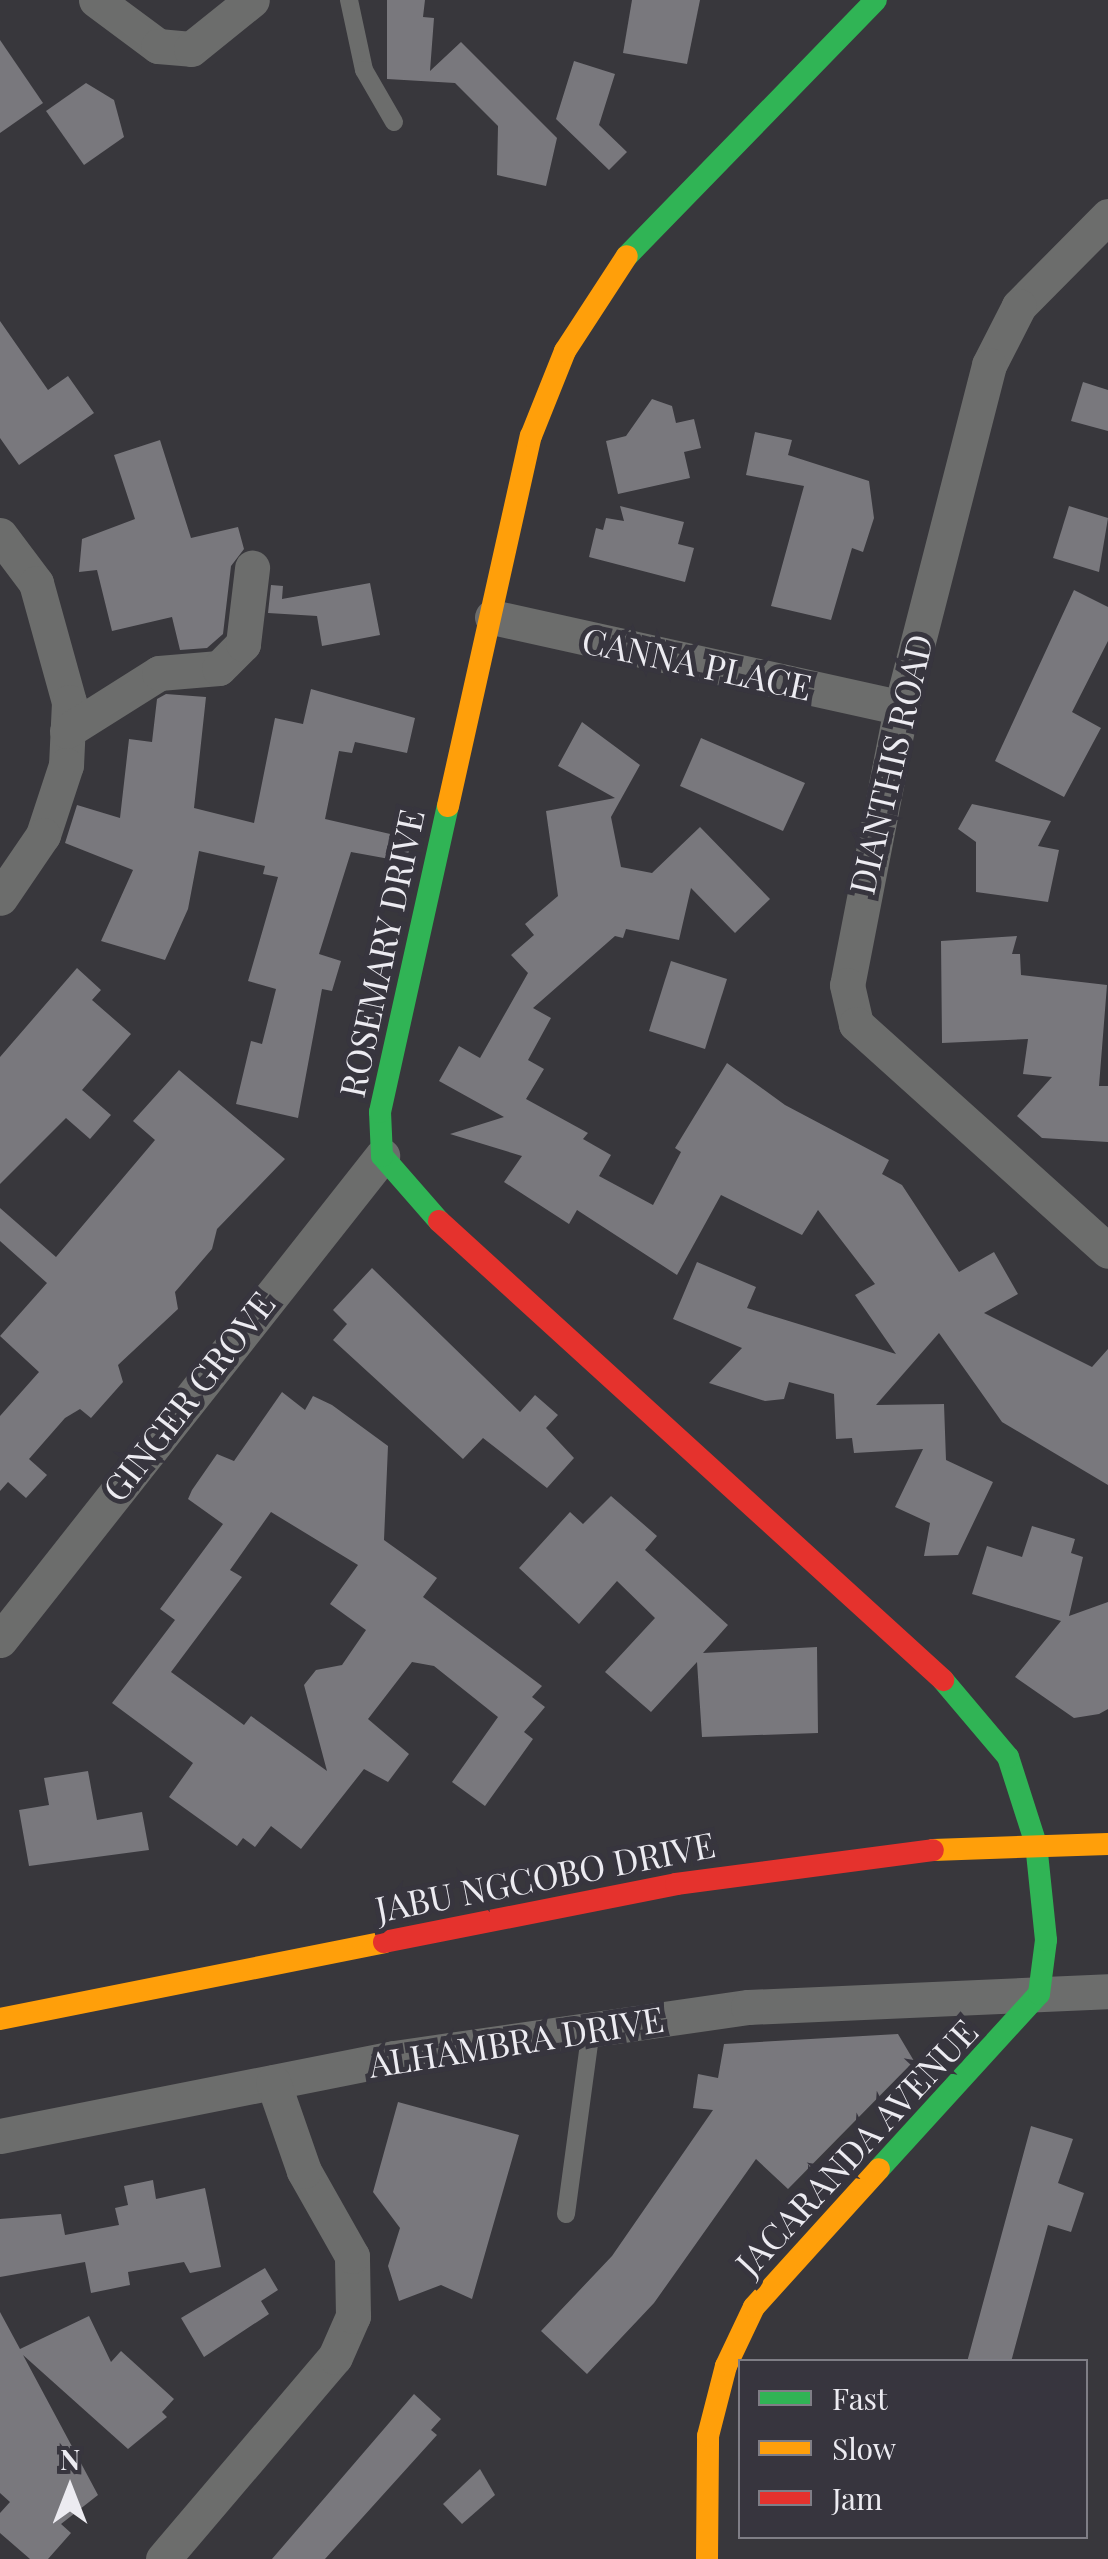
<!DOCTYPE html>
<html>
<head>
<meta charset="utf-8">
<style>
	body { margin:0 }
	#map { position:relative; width:1108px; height:2559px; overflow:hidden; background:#38373c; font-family:"Playfair Display",serif }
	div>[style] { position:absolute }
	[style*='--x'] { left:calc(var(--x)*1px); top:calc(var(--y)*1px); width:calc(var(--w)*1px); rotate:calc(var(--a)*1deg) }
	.building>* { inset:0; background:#79787d }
	.lane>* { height:18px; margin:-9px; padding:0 9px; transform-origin:9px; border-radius:9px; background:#6c6d6c }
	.street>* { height:35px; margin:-17.5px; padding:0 17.5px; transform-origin:17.5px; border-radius:17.5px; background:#6c6d6c }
	.fast>* { height:22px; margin:-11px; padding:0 11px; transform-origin:11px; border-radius:11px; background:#30b455 }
	.slow>* { height:22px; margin:-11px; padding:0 11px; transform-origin:11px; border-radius:11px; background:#ff9f0a }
	.jam>* { height:22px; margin:-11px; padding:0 11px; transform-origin:11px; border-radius:11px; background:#e5322d }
	span { translate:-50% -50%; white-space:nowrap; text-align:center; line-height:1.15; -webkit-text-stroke:10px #37353e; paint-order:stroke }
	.street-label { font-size:35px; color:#ecebf1 }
	.legend { position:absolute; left:738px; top:2359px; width:350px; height:180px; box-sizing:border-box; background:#37353e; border:2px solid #7f7e86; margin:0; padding:12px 18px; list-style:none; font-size:30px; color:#ecebf1 }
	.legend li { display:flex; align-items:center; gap:20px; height:50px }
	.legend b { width:50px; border:2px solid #7f7e86 }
	.north { position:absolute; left:20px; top:2439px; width:100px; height:100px; -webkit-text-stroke:8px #37353e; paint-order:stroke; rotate:0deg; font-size:28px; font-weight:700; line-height:40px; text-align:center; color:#ecebf1 }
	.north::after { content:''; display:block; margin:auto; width:35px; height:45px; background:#ecebf1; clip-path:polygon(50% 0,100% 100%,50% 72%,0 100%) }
</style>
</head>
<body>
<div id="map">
	<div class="building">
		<i style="clip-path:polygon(387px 0,425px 0,423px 17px,434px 18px,430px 71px,461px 42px,557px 138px,546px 186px,497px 175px,498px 126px,455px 83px,387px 79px)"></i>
		<i style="clip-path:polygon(632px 0,700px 0,687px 64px,623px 53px)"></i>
		<i style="clip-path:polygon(0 40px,43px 103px,0 133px)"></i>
		<i style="clip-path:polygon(574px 61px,615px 74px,599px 125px,627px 152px,609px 170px,556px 119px)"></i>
		<i style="clip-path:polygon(86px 83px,114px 100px,124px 137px,84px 165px,46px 111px)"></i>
		<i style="clip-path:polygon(0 321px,48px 390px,68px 376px,94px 413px,19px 465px,0 438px)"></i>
		<i style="clip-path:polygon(1083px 382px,1108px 390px,1108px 431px,1071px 421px)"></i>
		<i style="clip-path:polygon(652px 399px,672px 406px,676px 423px,694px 419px,701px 448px,684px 452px,690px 478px,618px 494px,606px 441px,626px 436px)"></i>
		<i style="clip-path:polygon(755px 432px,792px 440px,788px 455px,869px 481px,874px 518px,863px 552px,852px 548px,831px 620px,771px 606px,804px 486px,746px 475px)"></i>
		<i style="clip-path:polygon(160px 440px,191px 538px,238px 527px,244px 549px,231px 566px,223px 634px,207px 648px,180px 650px,172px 617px,112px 631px,97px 570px,79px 572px,82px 539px,135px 519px,114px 455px)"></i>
		<i style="clip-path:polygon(620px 506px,684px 522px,678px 544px,694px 548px,685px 582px,589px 557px,596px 528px,603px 530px,606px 518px,624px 521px)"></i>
		<i style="clip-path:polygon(1069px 506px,1108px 518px,1099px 572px,1053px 558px)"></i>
		<i style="clip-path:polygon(370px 583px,380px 635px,322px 646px,317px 616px,268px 613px,271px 585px,283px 586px,282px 599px)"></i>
		<i style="clip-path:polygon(1074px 590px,1108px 607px,1108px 641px,1072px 712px,1101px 728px,1064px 797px,995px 761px)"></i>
		<i style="clip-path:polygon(311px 689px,415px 718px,407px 753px,355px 742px,352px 753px,339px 751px,325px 819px,412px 839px,406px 862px,351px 852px,319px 954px,341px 961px,332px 991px,322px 989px,298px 1118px,236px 1104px,251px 1041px,262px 1044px,276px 989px,248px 981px,278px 877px,263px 874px,265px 866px,199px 851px,188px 909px,165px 960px,101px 941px,133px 870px,65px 843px,77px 805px,120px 818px,129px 739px,152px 742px,157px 699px,166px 694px,206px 697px,194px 808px,254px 823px,275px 718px,303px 724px)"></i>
		<i style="clip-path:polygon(582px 722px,640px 765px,611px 817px,621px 867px,652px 873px,700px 827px,770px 899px,735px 933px,691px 888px,679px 940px,626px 929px,623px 938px,615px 936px,533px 1008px,551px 1018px,528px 1060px,544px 1069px,526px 1099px,588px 1133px,583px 1139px,611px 1155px,599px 1176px,653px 1205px,681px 1152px,675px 1148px,727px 1063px,785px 1105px,889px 1160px,882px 1174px,902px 1185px,959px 1272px,994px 1252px,1018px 1294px,984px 1313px,1092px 1367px,1108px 1349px,1108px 1485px,1002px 1422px,939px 1333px,876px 1405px,944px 1404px,946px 1460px,993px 1482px,958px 1555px,924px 1556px,930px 1523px,895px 1507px,923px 1449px,854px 1453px,852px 1438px,836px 1439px,834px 1394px,789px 1382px,784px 1399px,765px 1401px,709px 1383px,742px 1348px,673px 1319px,697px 1262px,756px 1287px,747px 1308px,896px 1354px,855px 1295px,875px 1284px,818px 1210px,802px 1235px,721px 1195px,677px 1275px,577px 1210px,569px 1224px,504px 1182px,522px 1156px,450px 1134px,504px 1117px,439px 1081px,459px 1046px,480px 1058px,528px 973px,511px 955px,534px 935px,525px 924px,558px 896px,546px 811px,615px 798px,558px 766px)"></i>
		<i style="clip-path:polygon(701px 738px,805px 783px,783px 831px,680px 786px)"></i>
		<i style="clip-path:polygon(972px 804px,1051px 821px,1038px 846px,1059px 850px,1048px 902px,976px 892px,976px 842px,958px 829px)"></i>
		<i style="clip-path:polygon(1017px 936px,1012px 954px,1020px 954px,1021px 975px,1107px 985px,1099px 1086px,1108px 1086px,1108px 1142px,1042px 1138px,1017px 1116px,1052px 1077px,1023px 1074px,1028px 1039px,942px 1043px,941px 941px)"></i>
		<i style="clip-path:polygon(671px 961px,727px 979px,705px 1049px,649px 1031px)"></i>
		<i style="clip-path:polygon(77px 968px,101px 990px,92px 1000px,131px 1034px,82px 1090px,111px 1115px,90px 1139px,66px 1118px,0 1184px,0 1057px)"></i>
		<i style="clip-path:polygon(179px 1070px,285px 1159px,217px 1229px,212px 1249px,175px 1292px,178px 1309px,118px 1365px,123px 1382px,91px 1418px,80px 1409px,65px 1418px,29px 1459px,47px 1475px,26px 1498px,8px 1482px,0 1491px,0 1416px,39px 1372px,0 1336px,47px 1283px,0 1241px,0 1208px,56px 1257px,155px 1140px,133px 1121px)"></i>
		<i style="clip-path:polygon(372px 1268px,520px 1412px,535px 1395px,558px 1415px,546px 1428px,574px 1458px,547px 1488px,483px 1438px,463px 1459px,333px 1340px,347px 1324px,333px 1310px)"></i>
		<i style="clip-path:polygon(evenodd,282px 1392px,305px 1410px,313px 1396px,332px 1405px,388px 1446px,384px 1540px,437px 1578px,423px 1597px,542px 1686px,532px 1697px,545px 1707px,524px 1732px,533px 1739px,485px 1806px,452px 1782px,498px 1717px,434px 1666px,412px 1662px,368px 1719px,409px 1754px,388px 1782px,364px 1769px,301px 1849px,271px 1826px,255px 1847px,243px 1838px,237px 1846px,169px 1797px,193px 1763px,112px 1703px,175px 1620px,160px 1609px,223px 1524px,188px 1499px,192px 1490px,217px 1454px,234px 1461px,282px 1392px,271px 1512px,358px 1565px,330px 1604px,366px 1630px,342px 1665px,316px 1670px,304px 1685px,327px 1771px,251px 1716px,244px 1725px,171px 1672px,242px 1577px,230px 1570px,271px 1512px)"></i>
		<i style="clip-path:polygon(611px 1496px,657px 1536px,645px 1550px,728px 1625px,703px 1653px,817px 1647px,818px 1733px,702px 1737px,697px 1662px,651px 1712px,605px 1672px,655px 1618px,617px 1581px,579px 1624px,519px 1568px,570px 1512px,583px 1524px)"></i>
		<i style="clip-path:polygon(1032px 1526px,1075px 1539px,1071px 1553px,1083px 1557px,1069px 1616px,1108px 1602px,1108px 1709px,1099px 1714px,1074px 1718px,1015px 1677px,1061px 1621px,972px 1594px,987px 1546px,1022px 1557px)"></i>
		<i style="clip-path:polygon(88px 1771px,97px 1820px,142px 1812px,149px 1850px,29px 1866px,19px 1810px,49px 1805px,44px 1778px)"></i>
		<i style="clip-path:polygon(898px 2034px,914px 2061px,788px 2189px,756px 2159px,654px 2303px,587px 2374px,541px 2331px,612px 2256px,713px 2110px,693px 2108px,698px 2074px,718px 2078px,724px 2044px)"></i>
		<i style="clip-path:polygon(398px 2102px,519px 2135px,472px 2299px,441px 2285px,399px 2301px,388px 2266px,400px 2228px,373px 2192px)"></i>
		<i style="clip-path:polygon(1031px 2126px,1073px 2139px,1058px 2183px,1084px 2193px,1071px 2232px,1048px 2225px,1011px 2362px,967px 2362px)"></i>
		<i style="clip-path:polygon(153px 2180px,156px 2199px,205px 2188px,221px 2267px,190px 2273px,184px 2262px,128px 2272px,130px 2285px,91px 2293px,85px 2262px,0 2277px,0 2219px,61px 2214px,65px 2235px,119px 2225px,115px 2208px,128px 2205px,124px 2186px)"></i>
		<i style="clip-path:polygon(265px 2268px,278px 2290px,261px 2301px,269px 2314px,204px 2357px,181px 2318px)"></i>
		<i style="clip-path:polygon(0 2312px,20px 2349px,89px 2316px,111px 2362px,121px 2351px,174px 2399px,162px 2412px,167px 2417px,128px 2449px,23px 2355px,98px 2495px,61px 2524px,71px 2533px,48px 2559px,30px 2559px,0 2533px,0 2513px,10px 2502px,0 2493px)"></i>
		<i style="clip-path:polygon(414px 2394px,441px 2419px,431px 2430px,437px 2435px,325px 2559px,272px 2559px)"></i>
		<i style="clip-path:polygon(480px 2469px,495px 2495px,462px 2524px,443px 2504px)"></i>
	</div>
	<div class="lane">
		<i style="--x:349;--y:0;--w:72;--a:77.9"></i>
		<i style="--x:364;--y:70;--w:60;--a:60"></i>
		<i style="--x:566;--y:2214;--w:187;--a:-82.3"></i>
	</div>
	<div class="street">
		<i style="--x:96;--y:0;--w:77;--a:36.6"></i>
		<i style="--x:158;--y:46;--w:33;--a:5"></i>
		<i style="--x:191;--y:49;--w:78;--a:-38.8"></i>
		<i style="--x:1108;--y:216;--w:127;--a:134.7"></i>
		<i style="--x:1019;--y:306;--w:66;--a:117"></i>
		<i style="--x:989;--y:365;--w:354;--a:104.4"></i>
		<i style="--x:901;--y:708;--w:282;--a:101"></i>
		<i style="--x:847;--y:985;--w:40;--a:77"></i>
		<i style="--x:856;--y:1024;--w:339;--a:42"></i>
		<i style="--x:0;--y:535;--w:60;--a:53.1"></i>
		<i style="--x:36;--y:583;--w:123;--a:74.5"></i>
		<i style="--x:69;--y:702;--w:63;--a:92.7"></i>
		<i style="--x:66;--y:765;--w:74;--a:108.2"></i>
		<i style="--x:43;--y:835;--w:76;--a:124.3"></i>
		<i style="--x:492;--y:617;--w:419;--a:12.5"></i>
		<i style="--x:67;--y:731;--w:109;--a:-32.2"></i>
		<i style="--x:159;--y:673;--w:60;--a:-4.8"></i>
		<i style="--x:219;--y:668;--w:34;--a:-45"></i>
		<i style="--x:243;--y:644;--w:77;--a:-83.2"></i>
		<i style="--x:0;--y:1640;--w:617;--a:-51.72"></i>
		<i style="--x:0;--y:2136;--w:402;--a:-11.2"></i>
		<i style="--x:394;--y:2058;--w:358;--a:-8.2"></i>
		<i style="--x:748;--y:2007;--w:360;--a:-2.5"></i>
		<i style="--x:163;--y:2559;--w:265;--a:-49.6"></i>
		<i style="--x:335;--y:2357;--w:45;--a:-66.3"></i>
		<i style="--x:353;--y:2316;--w:60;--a:-91"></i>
		<i style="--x:352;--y:2256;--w:98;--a:-119.5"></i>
		<i style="--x:304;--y:2171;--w:94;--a:-109.2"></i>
	</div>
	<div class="fast">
		<i style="--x:627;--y:256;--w:357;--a:-45.8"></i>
		<i style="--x:439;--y:1221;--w:86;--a:-131.2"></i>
		<i style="--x:382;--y:1156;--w:44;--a:-92.6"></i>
		<i style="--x:380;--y:1112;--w:313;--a:-77.5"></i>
		<i style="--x:879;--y:2169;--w:237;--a:-47.6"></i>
		<i style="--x:1039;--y:1994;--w:54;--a:-82.6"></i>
		<i style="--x:1046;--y:1940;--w:97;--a:-95.9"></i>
		<i style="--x:1036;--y:1844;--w:91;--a:-107.8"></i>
		<i style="--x:1008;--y:1757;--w:101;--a:-130.2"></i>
	</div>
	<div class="slow">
		<i style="--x:448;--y:806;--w:379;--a:-77.4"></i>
		<i style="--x:531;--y:436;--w:92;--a:-68.2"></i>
		<i style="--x:565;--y:351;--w:113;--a:-56.9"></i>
		<i style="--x:933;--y:1850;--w:175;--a:-2"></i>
		<i style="--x:0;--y:2019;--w:392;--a:-11.3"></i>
		<i style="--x:707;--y:2559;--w:123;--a:-89.5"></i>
		<i style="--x:708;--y:2436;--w:72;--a:-75.6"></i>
		<i style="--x:726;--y:2366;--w:65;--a:-64.6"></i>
		<i style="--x:754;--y:2307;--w:186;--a:-47.8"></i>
	</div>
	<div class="jam">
		<i style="--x:439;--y:1221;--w:682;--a:42.32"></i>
		<i style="--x:384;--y:1942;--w:298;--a:-11.2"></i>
		<i style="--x:676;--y:1884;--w:259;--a:-7.5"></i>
	</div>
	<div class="street-label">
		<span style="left:697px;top:663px;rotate:12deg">CANNA PLACE</span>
		<span style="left:890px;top:764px;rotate:-77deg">DIANTHIS ROAD</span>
		<span style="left:381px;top:953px;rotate:-78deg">ROSEMARY DRIVE</span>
		<span style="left:188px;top:1396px;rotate:-52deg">GINGER GROVE</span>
		<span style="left:545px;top:1876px;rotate:-11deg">JABU NGCOBO DRIVE</span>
		<span style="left:516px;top:2041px;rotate:-9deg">ALHAMBRA DRIVE</span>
		<span style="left:856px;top:2147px;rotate:-47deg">JACARANDA AVENUE</span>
	</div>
	<ul class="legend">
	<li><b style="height:12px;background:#30b455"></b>Fast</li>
	<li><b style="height:12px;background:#ff9f0a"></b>Slow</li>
	<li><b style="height:12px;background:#e5322d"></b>Jam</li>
	</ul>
	<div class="north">N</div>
</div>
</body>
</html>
